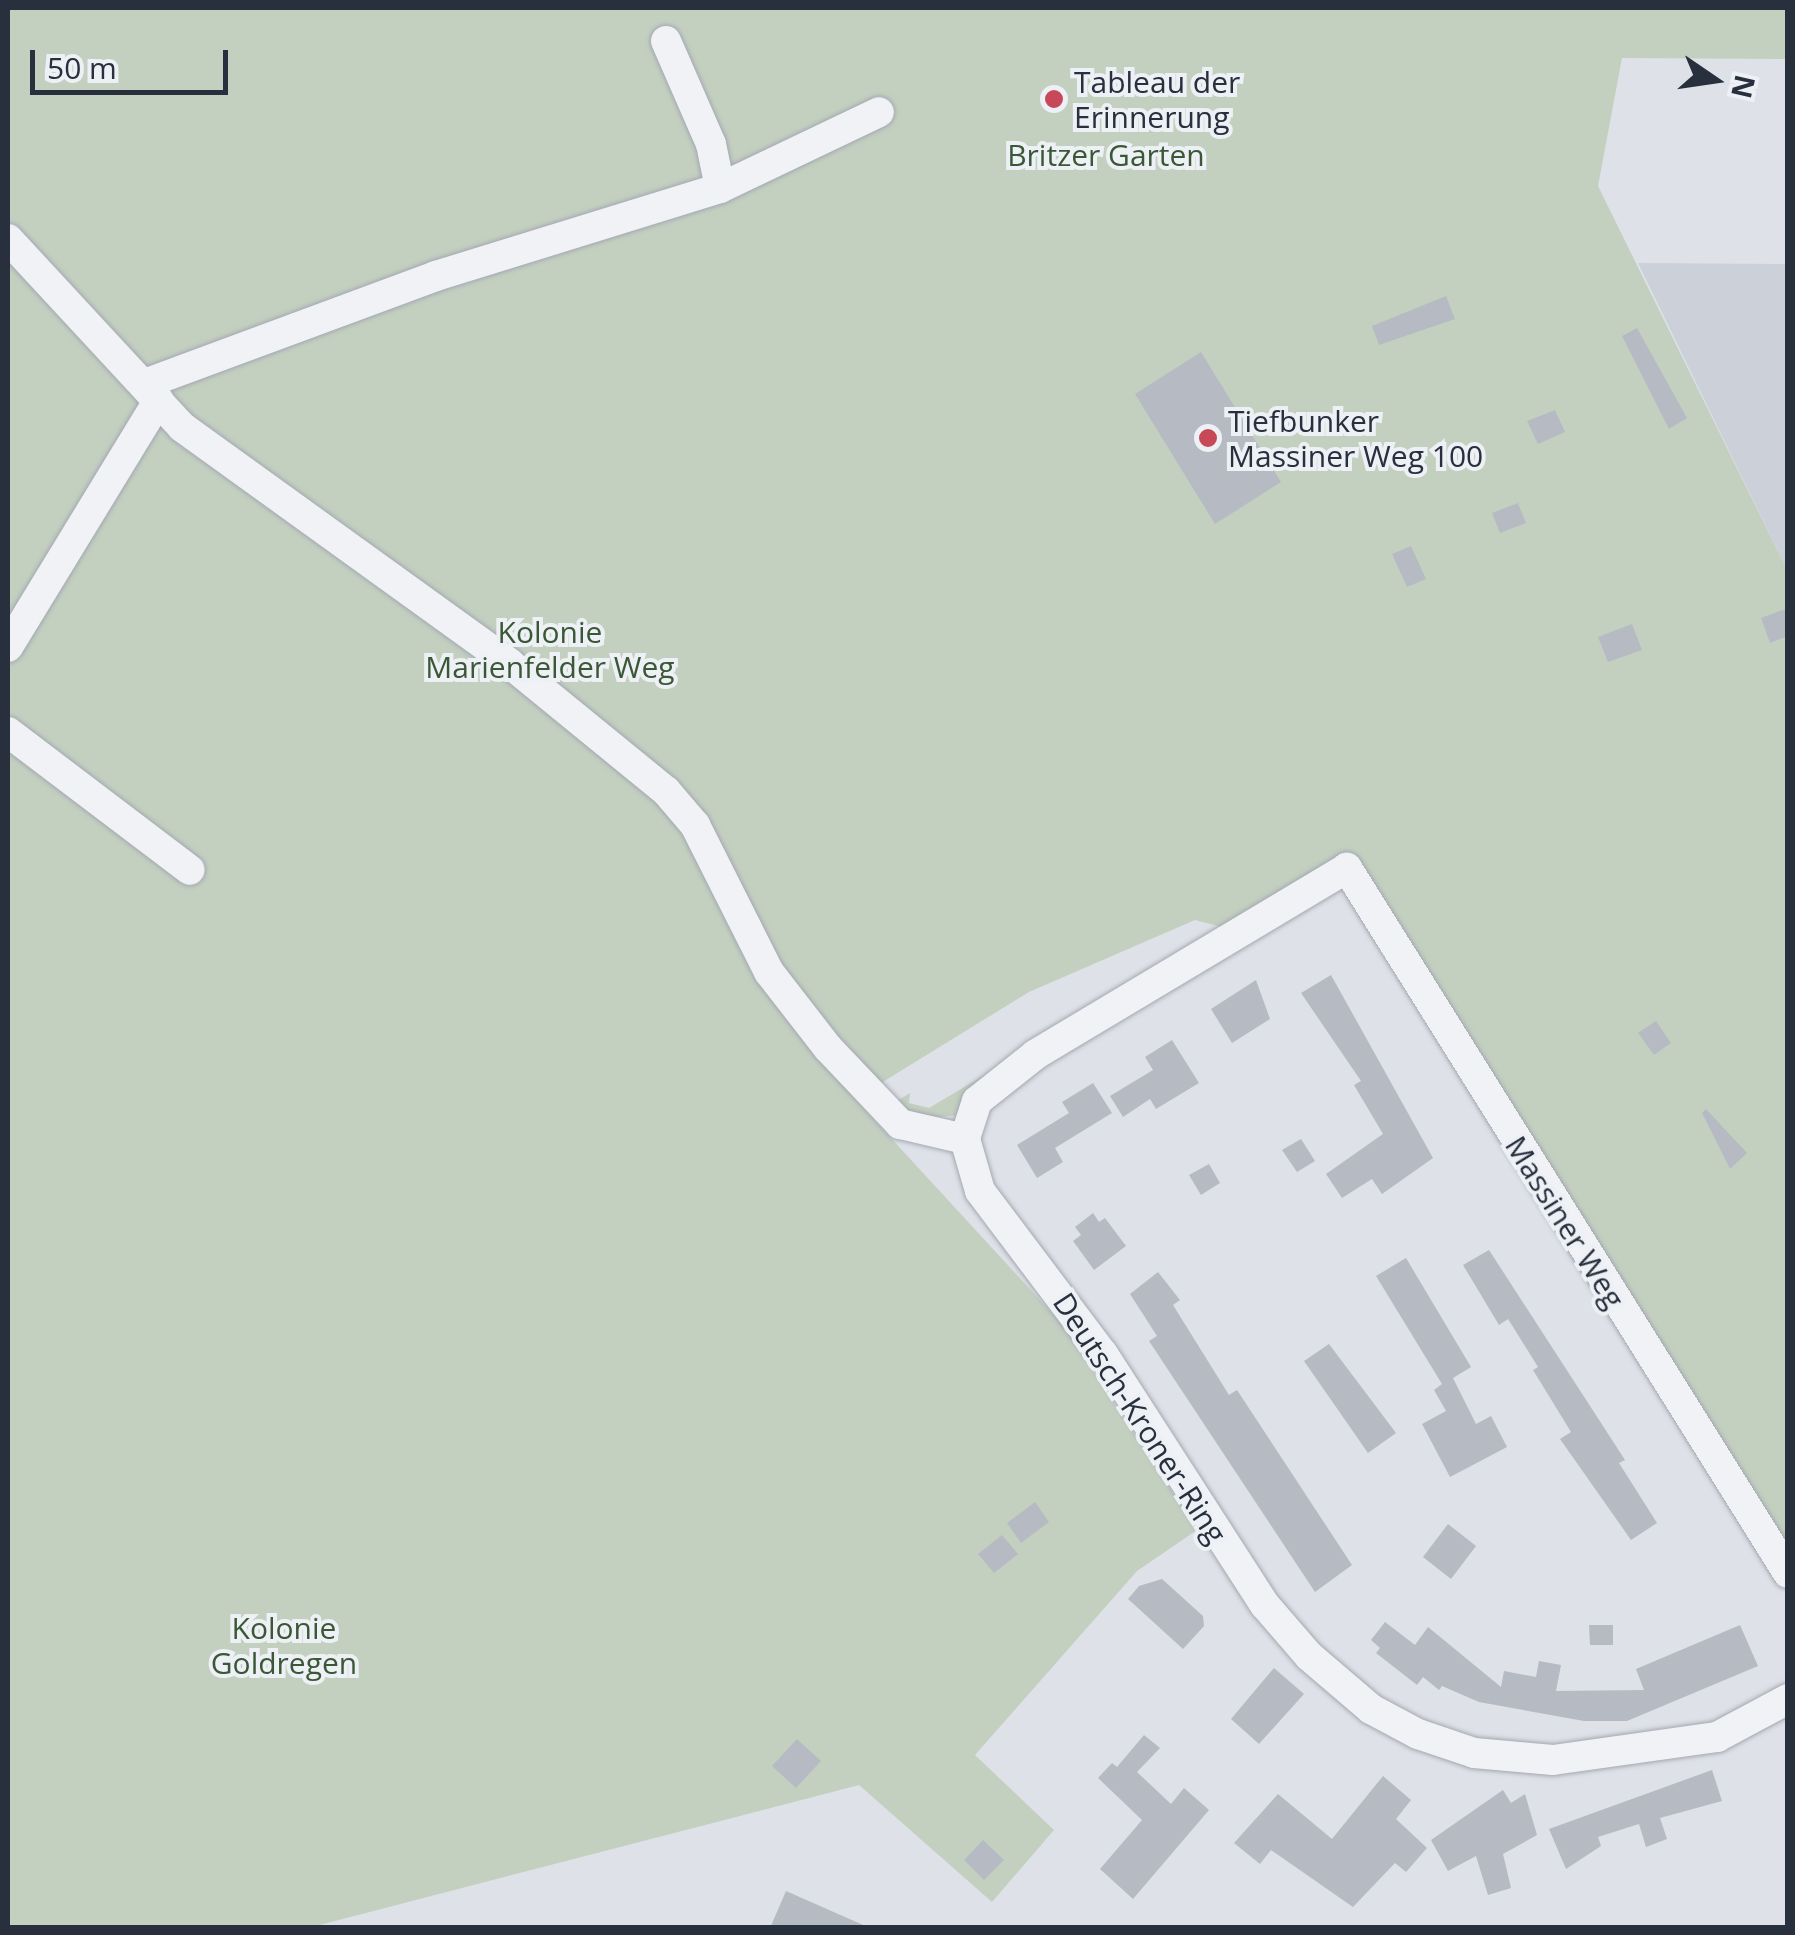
<!DOCTYPE html>
<html>
<head>
<meta charset="utf-8">
<style>
	body { margin:0 }
	#map { position:relative; width:1795px; height:1935px; overflow:hidden; background:#dee1e7; font-family:"Open Sans",sans-serif }
	div>[style] { position:absolute }
	[style*='--x'] { left:calc(var(--x)*1px); top:calc(var(--y)*1px); width:calc(var(--w)*1px); rotate:calc(var(--a)*1deg) }
	.built>* { inset:0; background:#ccd0d9 }
	.green>* { inset:0; background:#c3d0c0 }
	.building>* { inset:0; background:#b6bac3 }
	.roads { filter:drop-shadow(0 0 2px #a4a8b1) drop-shadow(0 0 2px #a4a8b1) }
	.street>* { height:30px; margin:-15px; padding:0 15px; transform-origin:15px; border-radius:15px; background:#f1f2f6 }
	.dots>* { width:28px; height:28px; translate:-50% -50%; box-sizing:border-box; border:5px solid #edf0f5; border-radius:50% }
	span { translate:-50% -50%; white-space:nowrap; text-align:center; line-height:1.15; -webkit-text-stroke:8px #edf0f5; paint-order:stroke }
	.poi-label { font-size:30px; color:#282f3d }
	.left { translate:0 -50%; text-align:left }
	.park-label { font-size:30px; color:#3b5836 }
	.street-label { font-size:30px; color:#282f3d }
	.frame { position:absolute; inset:0; border:10px solid #282f3d; pointer-events:none }
	.north { position:absolute; left:1665px; top:30px; width:100px; height:100px; -webkit-text-stroke:8px #edf0f5; paint-order:stroke; rotate:103deg; font-size:28px; font-weight:700; line-height:40px; text-align:center; color:#282f3d }
	.north::after { content:''; display:block; margin:auto; width:35px; height:45px; background:#282f3d; clip-path:polygon(50% 0,100% 100%,50% 72%,0 100%) }
	.scale { position:absolute; left:30px; top:50px; width:198px; height:45px; box-sizing:border-box; border:5px solid #282f3d; border-top:0; padding-left:12px; font-size:30px; line-height:35px; white-space:nowrap; color:#282f3d; -webkit-text-stroke:8px #edf0f5; paint-order:stroke }
</style>
</head>
<body>
<div id="map">
	<div class="built">
		<i style="clip-path:polygon(1638px 263px,1787px 264px,1787px 570px)"></i>
	</div>
	<div class="green">
		<i style="clip-path:polygon(8px 8px,1787px 8px,1787px 59px,1622px 58px,1598px 186px,1787px 570px,1787px 1549px,1351px 855px,1226px 928px,1195px 920px,1029px 992px,855px 1099px,1062px 1324px,1197px 1530px,1137px 1571px,975px 1755px,1054px 1830px,992px 1902px,859px 1785px,312px 1927px,8px 1928px)"></i>
		<i style="clip-path:polygon(986px 1074px,960px 1115px,914px 1119px,897px 1101px,910px 1093px,909px 1103px,929px 1108px)"></i>
	</div>
	<div class="building">
		<i style="clip-path:polygon(1446px 296px,1455px 319px,1379px 345px,1372px 326px)"></i>
		<i style="clip-path:polygon(1637px 328px,1687px 418px,1669px 429px,1622px 336px)"></i>
		<i style="clip-path:polygon(1201px 352px,1281px 482px,1215px 524px,1135px 394px)"></i>
		<i style="clip-path:polygon(1555px 410px,1565px 432px,1538px 444px,1527px 421px)"></i>
		<i style="clip-path:polygon(1518px 503px,1526px 523px,1500px 533px,1492px 513px)"></i>
		<i style="clip-path:polygon(1411px 546px,1426px 579px,1407px 587px,1392px 554px)"></i>
		<i style="clip-path:polygon(1788px 608px,1788px 636px,1770px 643px,1761px 618px)"></i>
		<i style="clip-path:polygon(1632px 624px,1642px 650px,1608px 662px,1598px 637px)"></i>
		<i style="clip-path:polygon(1331px 975px,1433px 1158px,1382px 1194px,1372px 1179px,1342px 1198px,1326px 1174px,1383px 1134px,1354px 1085px,1361px 1081px,1301px 993px)"></i>
		<i style="clip-path:polygon(1256px 980px,1270px 1019px,1232px 1043px,1211px 1009px)"></i>
		<i style="clip-path:polygon(1656px 1021px,1671px 1043px,1654px 1055px,1638px 1033px)"></i>
		<i style="clip-path:polygon(1172px 1040px,1199px 1083px,1156px 1109px,1150px 1099px,1123px 1117px,1110px 1096px,1153px 1070px,1145px 1057px)"></i>
		<i style="clip-path:polygon(1093px 1083px,1112px 1113px,1055px 1148px,1063px 1162px,1037px 1178px,1017px 1145px,1069px 1113px,1062px 1102px)"></i>
		<i style="clip-path:polygon(1706px 1109px,1747px 1153px,1730px 1169px,1702px 1113px)"></i>
		<i style="clip-path:polygon(1301px 1139px,1315px 1161px,1297px 1172px,1282px 1150px)"></i>
		<i style="clip-path:polygon(1209px 1164px,1220px 1183px,1201px 1195px,1189px 1175px)"></i>
		<i style="clip-path:polygon(1093px 1213px,1099px 1222px,1105px 1218px,1126px 1246px,1094px 1270px,1073px 1241px,1081px 1235px,1075px 1227px)"></i>
		<i style="clip-path:polygon(1489px 1250px,1625px 1460px,1619px 1463px,1657px 1523px,1631px 1540px,1560px 1439px,1571px 1432px,1533px 1370px,1538px 1367px,1508px 1319px,1499px 1325px,1463px 1265px)"></i>
		<i style="clip-path:polygon(1406px 1258px,1471px 1367px,1453px 1378px,1476px 1424px,1491px 1416px,1507px 1447px,1450px 1477px,1422px 1424px,1446px 1411px,1434px 1390px,1442px 1384px,1376px 1276px)"></i>
		<i style="clip-path:polygon(1158px 1272px,1180px 1300px,1173px 1305px,1229px 1395px,1237px 1390px,1352px 1565px,1315px 1592px,1149px 1341px,1157px 1336px,1130px 1294px)"></i>
		<i style="clip-path:polygon(1329px 1344px,1396px 1433px,1368px 1453px,1304px 1361px)"></i>
		<i style="clip-path:polygon(1035px 1502px,1049px 1522px,1021px 1543px,1007px 1523px)"></i>
		<i style="clip-path:polygon(1448px 1524px,1476px 1546px,1451px 1579px,1423px 1557px)"></i>
		<i style="clip-path:polygon(1002px 1535px,1018px 1554px,994px 1573px,978px 1554px)"></i>
		<i style="clip-path:polygon(1162px 1579px,1203px 1616px,1204px 1626px,1183px 1649px,1128px 1599px,1139px 1586px)"></i>
		<i style="clip-path:polygon(1385px 1622px,1415px 1645px,1428px 1627px,1501px 1687px,1504px 1671px,1536px 1677px,1539px 1661px,1561px 1665px,1556px 1691px,1644px 1690px,1636px 1669px,1740px 1625px,1758px 1666px,1627px 1721px,1584px 1721px,1479px 1702px,1442px 1686px,1439px 1690px,1423px 1677px,1417px 1685px,1376px 1653px,1380px 1648px,1371px 1640px)"></i>
		<i style="clip-path:polygon(1589px 1625px,1613px 1625px,1613px 1645px,1590px 1645px)"></i>
		<i style="clip-path:polygon(1274px 1668px,1304px 1694px,1259px 1744px,1231px 1719px)"></i>
		<i style="clip-path:polygon(1144px 1735px,1160px 1748px,1137px 1772px,1171px 1804px,1184px 1788px,1209px 1810px,1133px 1899px,1100px 1869px,1142px 1820px,1098px 1778px,1112px 1763px,1117px 1767px)"></i>
		<i style="clip-path:polygon(797px 1739px,821px 1761px,796px 1788px,772px 1766px)"></i>
		<i style="clip-path:polygon(1712px 1770px,1722px 1801px,1660px 1818px,1667px 1839px,1646px 1847px,1639px 1824px,1598px 1837px,1601px 1846px,1566px 1869px,1549px 1829px)"></i>
		<i style="clip-path:polygon(1383px 1776px,1411px 1800px,1396px 1819px,1427px 1848px,1406px 1872px,1395px 1863px,1353px 1907px,1271px 1850px,1260px 1864px,1234px 1843px,1278px 1794px,1332px 1839px)"></i>
		<i style="clip-path:polygon(1503px 1790px,1511px 1803px,1525px 1794px,1537px 1835px,1503px 1854px,1511px 1888px,1488px 1895px,1476px 1856px,1448px 1871px,1431px 1840px)"></i>
		<i style="clip-path:polygon(983px 1840px,1004px 1860px,984px 1880px,964px 1860px)"></i>
		<i style="clip-path:polygon(786px 1891px,870px 1928px,770px 1928px)"></i>
	</div>
	<div class="roads">
		<div class="street">
			<i style="--x:666;--y:41;--w:112;--a:66.4"></i>
			<i style="--x:711;--y:144;--w:45;--a:78.4"></i>
			<i style="--x:8;--y:239;--w:256;--a:47.2"></i>
			<i style="--x:182;--y:427;--w:403;--a:35.8"></i>
			<i style="--x:509;--y:663;--w:203;--a:39.2"></i>
			<i style="--x:666;--y:791;--w:45;--a:49.5"></i>
			<i style="--x:695;--y:825;--w:165;--a:63.3"></i>
			<i style="--x:769;--y:972;--w:96;--a:52.2"></i>
			<i style="--x:828;--y:1048;--w:105;--a:46.5"></i>
			<i style="--x:900;--y:1124;--w:67;--a:13"></i>
			<i style="--x:147;--y:383;--w:308;--a:-20.3"></i>
			<i style="--x:436;--y:276;--w:297;--a:-17.2"></i>
			<i style="--x:720;--y:188;--w:176;--a:-25.5"></i>
			<i style="--x:8;--y:647;--w:289;--a:-58.6"></i>
			<i style="--x:8;--y:732;--w:228;--a:37.2"></i>
			<i style="--x:1788;--y:1573;--w:832;--a:-122.03"></i>
			<i style="--x:1347;--y:868;--w:364;--a:149.1"></i>
			<i style="--x:1035;--y:1055;--w:74;--a:141.6"></i>
			<i style="--x:977;--y:1101;--w:40;--a:108"></i>
			<i style="--x:965;--y:1139;--w:54;--a:73.9"></i>
			<i style="--x:980;--y:1191;--w:204;--a:53"></i>
			<i style="--x:1103;--y:1354;--w:299;--a:57.2"></i>
			<i style="--x:1265;--y:1605;--w:67;--a:49.2"></i>
			<i style="--x:1309;--y:1656;--w:82;--a:40.5"></i>
			<i style="--x:1371;--y:1709;--w:53;--a:28"></i>
			<i style="--x:1418;--y:1734;--w:59;--a:18.7"></i>
			<i style="--x:1474;--y:1753;--w:79;--a:5.1"></i>
			<i style="--x:1553;--y:1760;--w:166;--a:-8"></i>
			<i style="--x:1717;--y:1737;--w:81;--a:-28.2"></i>
		</div>
	</div>
	<div class="dots">
		<i style="left:1054px;top:99px;background:#c74857"></i>
		<i style="left:1208px;top:438px;background:#c74857"></i>
	</div>
	<div class="poi-label">
		<span class="left" style="left:1074px;top:99px">Tableau der<br>Erinnerung</span>
		<span class="left" style="left:1228px;top:438px">Tiefbunker<br>Massiner Weg 100</span>
	</div>
	<div class="park-label">
		<span style="left:1106px;top:155px">Britzer Garten</span>
		<span style="left:550px;top:649px">Kolonie<br>Marienfelder Weg</span>
		<span style="left:284px;top:1645px">Kolonie<br>Goldregen</span>
	</div>
	<div class="street-label">
		<span style="left:1565px;top:1222px;rotate:58deg">Massiner Weg</span>
		<span style="left:1140px;top:1418px;rotate:57deg">Deutsch-Kroner-Ring</span>
	</div>
	<div class="frame"></div>
	<div class="north">N</div>
	<div class="scale">50 m</div>
</div>
</body>
</html>
